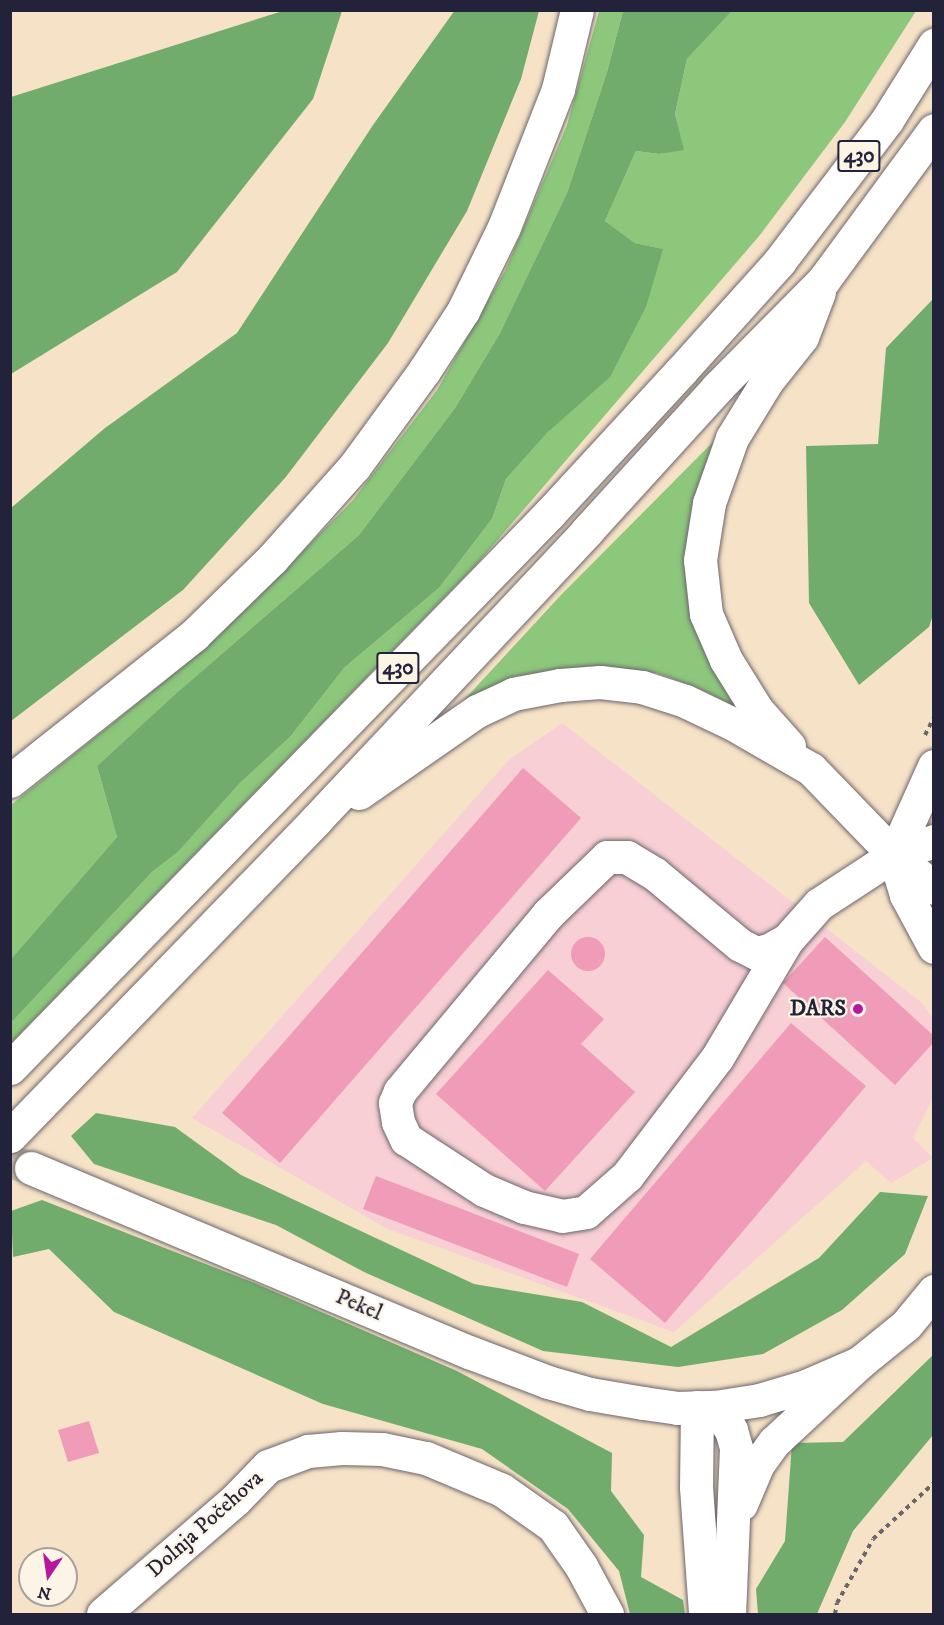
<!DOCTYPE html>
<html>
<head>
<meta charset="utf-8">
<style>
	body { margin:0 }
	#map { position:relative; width:944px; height:1625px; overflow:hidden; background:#f6e2c6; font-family:"IM FELL DW Pica",serif }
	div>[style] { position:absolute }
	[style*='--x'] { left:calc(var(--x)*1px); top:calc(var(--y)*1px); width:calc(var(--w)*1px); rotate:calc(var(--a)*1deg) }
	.built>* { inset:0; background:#f7cfd4 }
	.green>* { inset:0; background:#8cc77c }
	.forest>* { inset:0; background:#71ac6c }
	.building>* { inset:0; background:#f09bb8 }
	.round { border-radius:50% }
	.major-tunnel>* { height:33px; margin-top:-16.5px; transform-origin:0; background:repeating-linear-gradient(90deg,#ccbcaa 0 33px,transparent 0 49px) }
	.path>* { height:4px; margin-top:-2px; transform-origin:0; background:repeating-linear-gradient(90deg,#6c656c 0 4.5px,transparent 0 9px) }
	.roads { filter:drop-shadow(0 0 2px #6c656c) drop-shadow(0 0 2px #6c656c) }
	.minor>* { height:33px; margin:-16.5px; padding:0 16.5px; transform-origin:16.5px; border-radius:16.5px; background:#fff }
	.major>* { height:33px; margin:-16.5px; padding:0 16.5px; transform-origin:16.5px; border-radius:16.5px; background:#fff }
	.highway>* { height:33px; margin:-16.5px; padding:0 16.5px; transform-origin:16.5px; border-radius:16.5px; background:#fff }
	.dots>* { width:16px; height:16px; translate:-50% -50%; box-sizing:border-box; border:3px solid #fcf5e5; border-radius:50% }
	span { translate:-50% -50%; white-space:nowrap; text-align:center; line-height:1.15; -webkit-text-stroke:4.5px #fcf5e5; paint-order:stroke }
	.shield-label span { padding:2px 4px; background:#fcf5e5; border:2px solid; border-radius:4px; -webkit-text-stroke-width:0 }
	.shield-label { font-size:21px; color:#22223b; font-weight:700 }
	.poi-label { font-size:22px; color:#22223b; font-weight:700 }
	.right { translate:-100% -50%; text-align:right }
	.street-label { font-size:22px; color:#22223b }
	.frame { position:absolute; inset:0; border:12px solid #22223b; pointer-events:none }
	.north { position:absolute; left:18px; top:1547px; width:60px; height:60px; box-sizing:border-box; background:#fcf5e5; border:2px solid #a5a1a1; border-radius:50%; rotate:193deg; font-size:16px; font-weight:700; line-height:24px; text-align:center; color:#22223b }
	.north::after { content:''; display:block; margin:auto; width:21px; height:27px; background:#b5179e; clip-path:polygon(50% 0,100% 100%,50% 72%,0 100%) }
</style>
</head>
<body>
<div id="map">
	<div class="built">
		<i style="clip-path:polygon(562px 723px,922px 1003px,933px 1019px,933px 1098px,913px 1138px,933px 1158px,891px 1183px,866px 1161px,674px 1332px,388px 1229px,192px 1118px,509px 760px)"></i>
	</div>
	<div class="green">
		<i style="clip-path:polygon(599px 11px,623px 11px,607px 72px,567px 193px,500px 333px,455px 408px,359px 535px,173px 696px,97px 766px,117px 837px,11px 959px,11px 805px,166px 680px,249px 606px,353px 500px,437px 390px,505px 271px,567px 125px)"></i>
		<i style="clip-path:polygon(732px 11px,916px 11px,845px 122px,760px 235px,476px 565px,11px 1043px,11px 1023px,152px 872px,178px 852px,240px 783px,290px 737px,345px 667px,439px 588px,492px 519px,506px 479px,548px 432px,662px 249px,635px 243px,605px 221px,636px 151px,659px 154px,683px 149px,675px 114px,687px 59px)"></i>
		<i style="clip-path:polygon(715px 440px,691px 546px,738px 708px,698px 688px,657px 673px,592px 668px,515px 676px,468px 702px,464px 700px,561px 595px)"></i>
	</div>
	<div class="forest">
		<i style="clip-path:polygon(286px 10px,342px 11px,313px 99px,177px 272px,11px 374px,11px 97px)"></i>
		<i style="clip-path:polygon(455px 10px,539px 11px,521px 79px,467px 211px,388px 343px,285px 478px,183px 590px,11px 721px,11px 508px,105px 428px,237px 333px,373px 125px)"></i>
		<i style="clip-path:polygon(623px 11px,736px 11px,732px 11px,687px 59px,675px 114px,684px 150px,659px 154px,636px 151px,605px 221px,635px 243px,663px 249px,646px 307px,610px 377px,548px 432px,506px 479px,492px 519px,439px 588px,345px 667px,290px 737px,240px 783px,178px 852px,152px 872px,11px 1023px,11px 959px,117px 837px,97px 766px,173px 696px,359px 535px,455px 408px,500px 333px,567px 193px,607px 72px)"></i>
		<i style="clip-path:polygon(933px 299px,933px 615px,929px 627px,859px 685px,809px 603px,806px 446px,878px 444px,886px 348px)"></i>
		<i style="clip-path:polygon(96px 1113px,175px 1127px,241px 1175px,474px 1284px,582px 1302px,671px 1347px,819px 1258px,880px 1192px,928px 1196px,905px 1254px,842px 1310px,763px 1354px,678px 1367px,543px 1351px,364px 1272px,276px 1225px,94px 1164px,71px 1136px)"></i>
		<i style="clip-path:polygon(42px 1200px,257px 1284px,457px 1371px,612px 1453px,611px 1491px,644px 1535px,641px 1577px,683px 1600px,685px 1614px,630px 1614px,619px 1571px,568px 1509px,482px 1449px,323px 1404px,114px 1312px,49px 1249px,13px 1257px,11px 1211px)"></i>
		<i style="clip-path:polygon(933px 1355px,933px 1435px,853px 1531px,817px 1614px,758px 1614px,756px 1589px,785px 1541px,792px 1443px,843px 1442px)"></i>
	</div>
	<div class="building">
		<i style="clip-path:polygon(523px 768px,581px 818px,280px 1163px,222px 1113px)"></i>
		<i style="clip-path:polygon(825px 937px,934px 1036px,934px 1042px,895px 1085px,783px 983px)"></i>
		<i class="round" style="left:571px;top:937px;width:34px;height:34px"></i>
		<i style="clip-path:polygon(548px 970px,604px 1019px,581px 1044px,635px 1092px,545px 1191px,436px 1094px)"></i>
		<i style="clip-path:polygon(791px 1023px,866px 1086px,665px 1323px,590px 1259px)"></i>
		<i style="clip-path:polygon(376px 1176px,579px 1254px,567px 1287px,363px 1209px)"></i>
		<i style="clip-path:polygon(89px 1421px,99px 1453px,68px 1462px,58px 1430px)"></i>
	</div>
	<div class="major-tunnel">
		<i style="--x:10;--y:1161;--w:22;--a:18"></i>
	</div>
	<div class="path">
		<i style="--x:925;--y:735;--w:20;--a:-63"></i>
		<i style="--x:835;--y:1614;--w:11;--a:-80"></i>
		<i style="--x:837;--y:1603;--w:73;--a:-60.6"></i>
		<i style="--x:873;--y:1539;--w:83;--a:-42.6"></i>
	</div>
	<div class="roads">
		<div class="minor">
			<i style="--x:934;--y:766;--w:98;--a:114.2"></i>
			<i style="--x:894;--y:855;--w:42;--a:73.3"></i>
			<i style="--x:906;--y:895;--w:59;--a:61.7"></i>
			<i style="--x:894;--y:855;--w:52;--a:39.5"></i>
			<i style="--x:787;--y:940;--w:21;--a:151"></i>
			<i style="--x:769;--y:950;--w:13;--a:167"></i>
			<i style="--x:756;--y:953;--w:18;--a:-153"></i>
			<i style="--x:740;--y:945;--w:111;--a:-140.1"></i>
			<i style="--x:655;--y:874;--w:33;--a:-149"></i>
			<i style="--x:627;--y:857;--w:20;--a:180"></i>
			<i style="--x:607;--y:857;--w:82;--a:136"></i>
			<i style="--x:548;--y:914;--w:231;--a:129.9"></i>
			<i style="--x:400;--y:1091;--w:13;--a:113"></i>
			<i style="--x:395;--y:1103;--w:19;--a:81"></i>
			<i style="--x:398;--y:1122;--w:19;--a:65"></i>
			<i style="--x:406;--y:1139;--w:93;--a:33.2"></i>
			<i style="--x:484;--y:1190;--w:43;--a:23"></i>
			<i style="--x:524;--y:1207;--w:39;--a:13"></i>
			<i style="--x:562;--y:1216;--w:24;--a:-9"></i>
			<i style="--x:586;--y:1212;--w:55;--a:-41.3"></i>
			<i style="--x:627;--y:1176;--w:148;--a:-52.7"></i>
			<i style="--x:717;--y:1058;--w:137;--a:-59.3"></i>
			<i style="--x:787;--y:940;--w:48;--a:-48.4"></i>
			<i style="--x:819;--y:904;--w:90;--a:-33.2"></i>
			<i style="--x:894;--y:855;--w:42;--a:-19.3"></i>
			<i style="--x:715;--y:1407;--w:45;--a:-9"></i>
			<i style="--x:759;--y:1400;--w:49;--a:-16.6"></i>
			<i style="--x:806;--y:1386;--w:58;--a:-23.5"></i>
			<i style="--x:859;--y:1363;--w:60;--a:-39"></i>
			<i style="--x:906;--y:1325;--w:44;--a:-50.5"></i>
			<i style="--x:103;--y:1614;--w:174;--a:-40.8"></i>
			<i style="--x:235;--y:1500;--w:47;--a:-45.9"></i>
			<i style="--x:268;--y:1466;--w:43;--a:-20.6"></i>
			<i style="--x:308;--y:1451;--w:34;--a:-5"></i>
			<i style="--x:342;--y:1448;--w:40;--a:1.4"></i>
			<i style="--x:382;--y:1449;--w:45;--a:11.6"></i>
			<i style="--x:426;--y:1458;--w:82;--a:22.8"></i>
			<i style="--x:502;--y:1490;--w:62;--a:35.2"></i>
			<i style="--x:553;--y:1526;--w:49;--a:55"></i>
			<i style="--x:581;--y:1566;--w:55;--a:61.6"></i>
		</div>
		<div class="major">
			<i style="--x:811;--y:769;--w:120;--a:46"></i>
			<i style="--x:10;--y:781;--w:235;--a:-38.4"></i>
			<i style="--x:194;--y:635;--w:109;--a:-44.3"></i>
			<i style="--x:272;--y:559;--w:123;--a:-48.3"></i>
			<i style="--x:354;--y:467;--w:119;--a:-53.9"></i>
			<i style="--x:424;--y:371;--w:72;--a:-57"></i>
			<i style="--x:463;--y:311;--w:93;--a:-64"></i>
			<i style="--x:504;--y:227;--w:148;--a:-68.6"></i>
			<i style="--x:558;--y:89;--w:81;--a:-76.5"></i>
			<i style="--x:31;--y:1168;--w:475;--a:22.8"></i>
			<i style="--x:469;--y:1352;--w:85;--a:20.8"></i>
			<i style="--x:548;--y:1382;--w:44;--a:15.9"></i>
			<i style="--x:590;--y:1394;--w:54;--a:9.6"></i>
			<i style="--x:643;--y:1403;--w:34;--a:8"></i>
			<i style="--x:677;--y:1408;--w:38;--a:-2"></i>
			<i style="--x:715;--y:1407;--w:28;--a:55"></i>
			<i style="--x:731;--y:1430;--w:19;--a:74"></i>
			<i style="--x:736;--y:1448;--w:166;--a:92.4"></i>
			<i style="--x:697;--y:1407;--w:80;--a:90.7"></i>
			<i style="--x:696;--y:1487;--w:127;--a:85.9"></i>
			<i style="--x:741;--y:1504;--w:43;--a:-67"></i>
			<i style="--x:758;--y:1464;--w:27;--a:-54"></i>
			<i style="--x:774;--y:1442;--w:116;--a:-42.9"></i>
		</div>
		<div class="highway">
			<i style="--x:789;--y:746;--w:48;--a:-131.6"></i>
			<i style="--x:757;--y:710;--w:59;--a:-121.8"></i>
			<i style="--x:726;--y:660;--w:50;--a:-113.5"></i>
			<i style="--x:706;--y:614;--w:54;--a:-96.3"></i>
			<i style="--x:700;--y:560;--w:58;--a:-81"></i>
			<i style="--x:709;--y:503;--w:69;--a:-70.5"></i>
			<i style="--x:732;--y:438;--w:67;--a:-58.4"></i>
			<i style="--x:767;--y:381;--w:56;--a:-51.5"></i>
			<i style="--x:802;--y:337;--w:48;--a:-69.3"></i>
			<i style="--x:359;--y:793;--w:144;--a:-34.8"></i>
			<i style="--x:477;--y:711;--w:40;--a:-25"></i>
			<i style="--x:513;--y:694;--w:48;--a:-10.8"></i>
			<i style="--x:560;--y:685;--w:40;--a:-4.3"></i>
			<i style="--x:600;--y:682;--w:42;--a:6.8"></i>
			<i style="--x:642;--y:687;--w:45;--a:18"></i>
			<i style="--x:685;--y:701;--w:53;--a:25.6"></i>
			<i style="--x:733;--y:724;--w:90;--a:30"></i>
			<i style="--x:10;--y:1068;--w:774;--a:-45.78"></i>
			<i style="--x:550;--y:513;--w:193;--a:-47.3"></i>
			<i style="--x:681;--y:371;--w:147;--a:-48"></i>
			<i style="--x:779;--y:262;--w:178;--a:-52.7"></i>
			<i style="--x:887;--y:120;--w:89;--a:-57.9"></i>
			<i style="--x:10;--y:1136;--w:440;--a:-45.9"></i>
			<i style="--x:316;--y:820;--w:396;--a:-46.8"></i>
			<i style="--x:587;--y:531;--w:193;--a:-47.7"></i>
			<i style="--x:717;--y:388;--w:151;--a:-45.3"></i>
			<i style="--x:823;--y:281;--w:187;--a:-53.7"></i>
		</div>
	</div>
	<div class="dots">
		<i style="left:858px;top:1009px;background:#b5179e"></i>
	</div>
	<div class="shield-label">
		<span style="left:859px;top:156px">430</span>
		<span style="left:398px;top:668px">430</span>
	</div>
	<div class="poi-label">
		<span class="right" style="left:846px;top:1009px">DARS</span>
	</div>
	<div class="street-label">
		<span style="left:359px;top:1305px;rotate:23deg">Pekel</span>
		<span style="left:205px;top:1524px;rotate:-42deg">Dolnja Počehova</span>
	</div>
	<div class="frame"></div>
	<div class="north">N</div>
</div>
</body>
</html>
